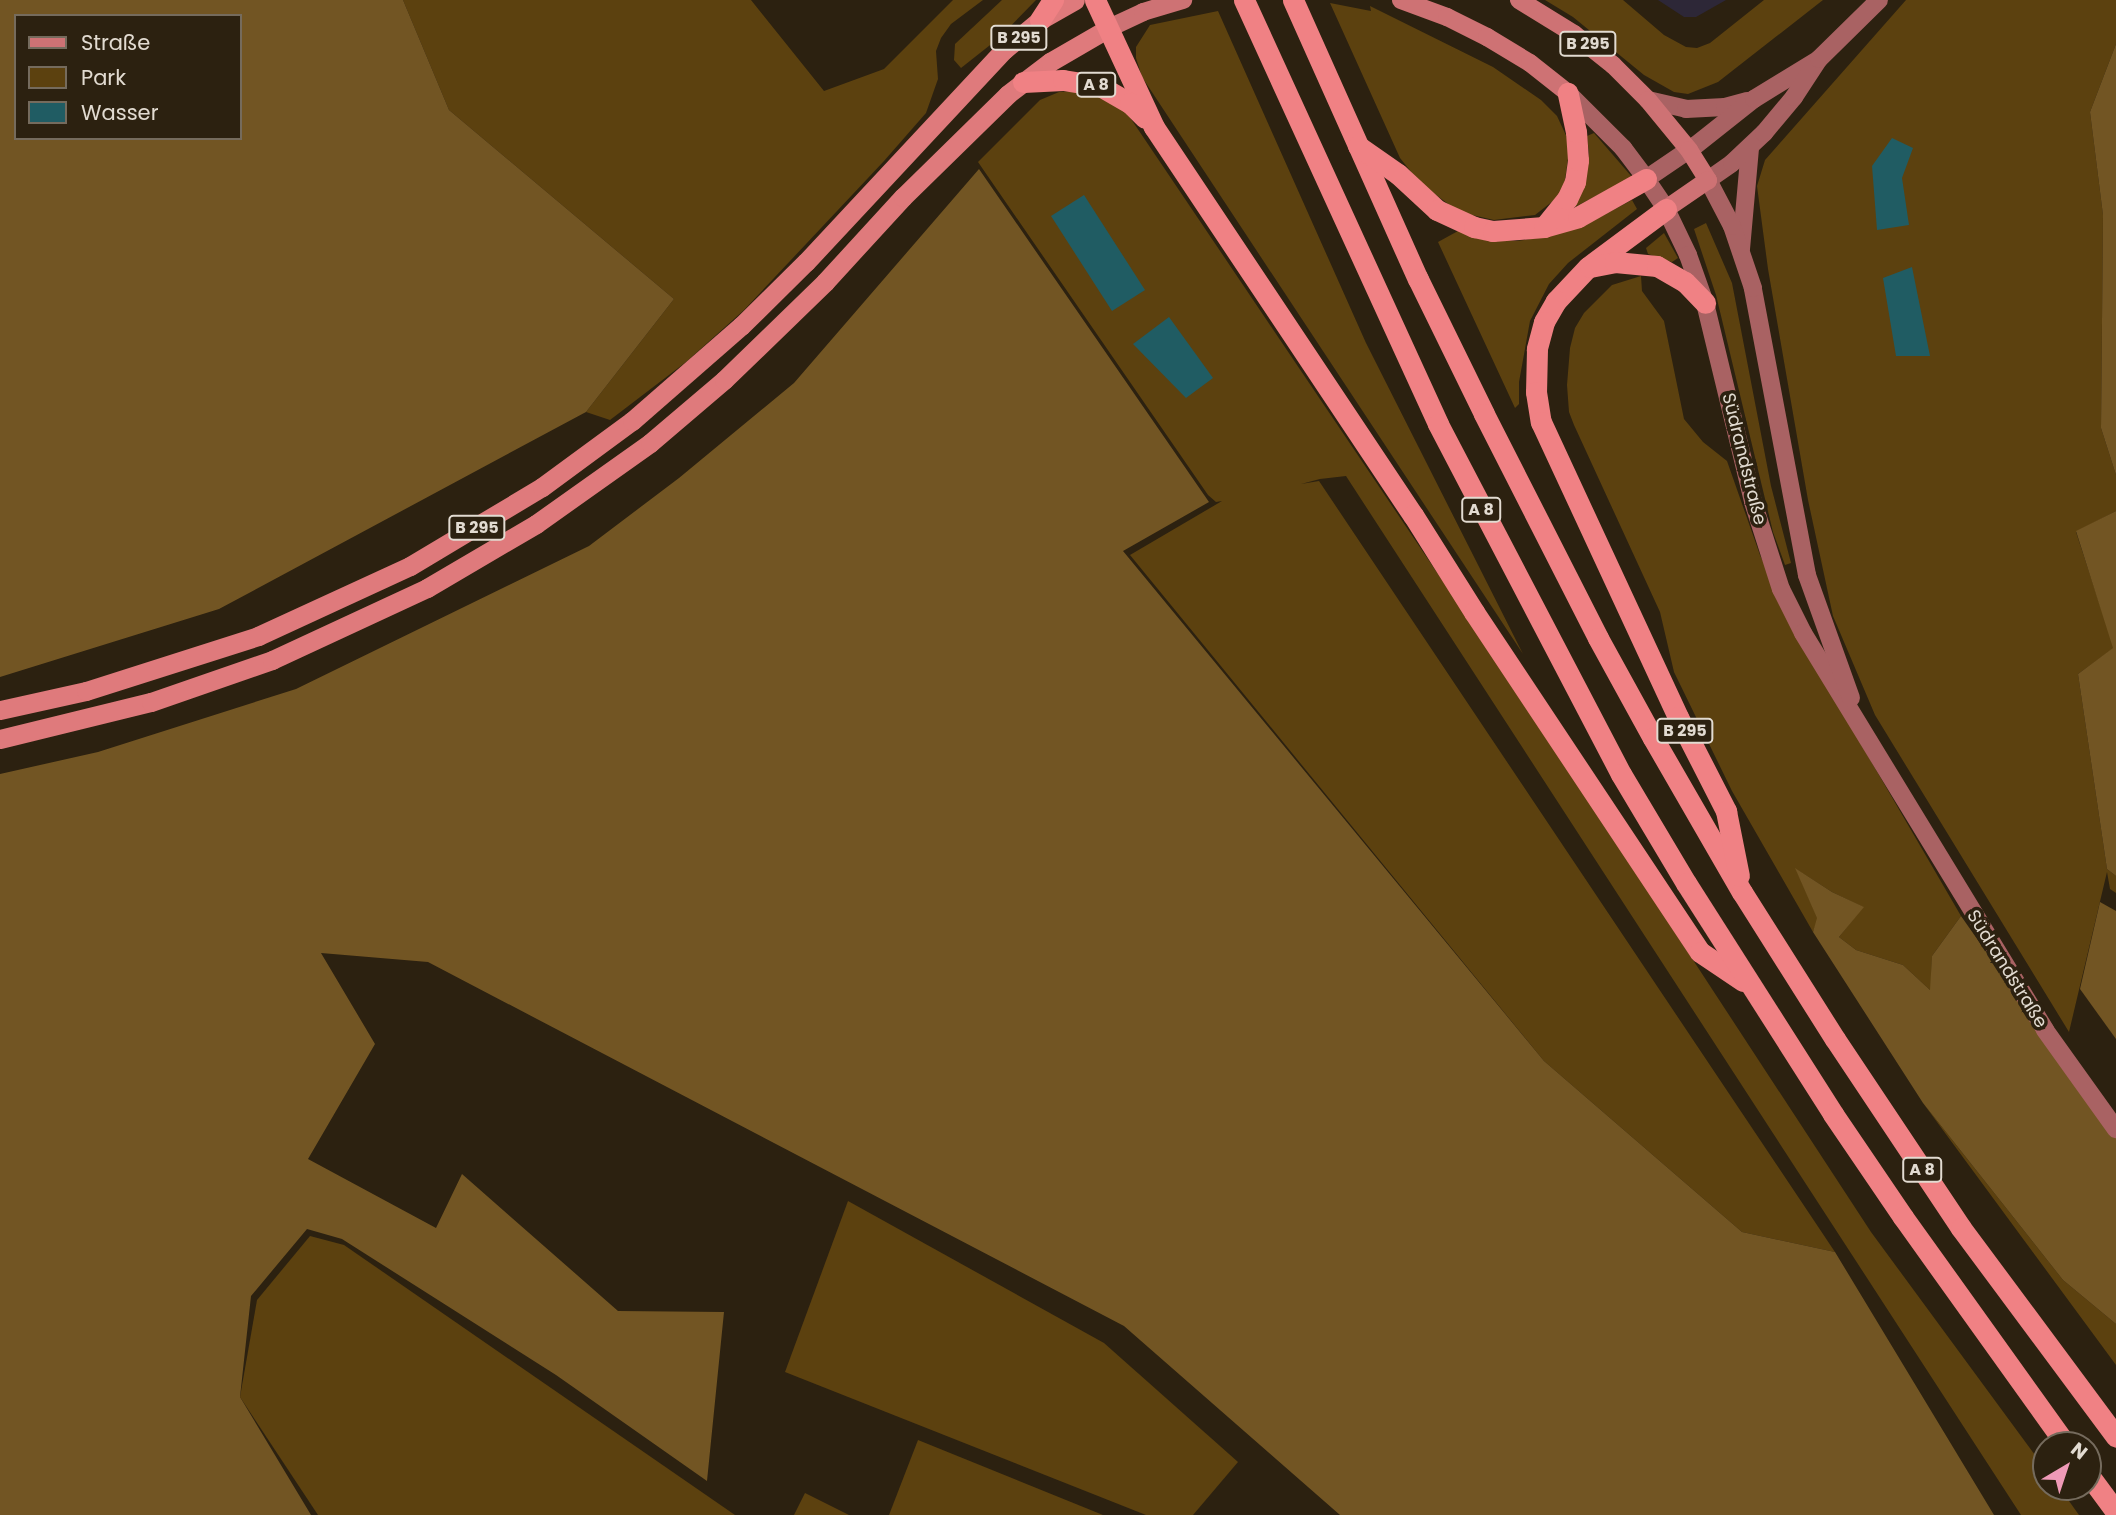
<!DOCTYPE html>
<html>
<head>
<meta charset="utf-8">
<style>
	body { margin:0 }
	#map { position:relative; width:2116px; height:1515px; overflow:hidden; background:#2c2110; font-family:Poppins,sans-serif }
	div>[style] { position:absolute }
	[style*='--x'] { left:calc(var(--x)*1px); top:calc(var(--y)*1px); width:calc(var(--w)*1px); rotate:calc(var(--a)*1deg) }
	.commercial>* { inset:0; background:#2d2737 }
	.green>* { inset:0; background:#5c410f }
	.forest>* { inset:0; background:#725523 }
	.water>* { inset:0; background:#205c63 }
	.secondary>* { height:18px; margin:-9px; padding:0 9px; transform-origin:9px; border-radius:9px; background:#a96263 }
	.primary>* { height:18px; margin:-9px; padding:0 9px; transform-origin:9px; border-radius:9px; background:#ce7274 }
	.trunk>* { height:19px; margin:-9.5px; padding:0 9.5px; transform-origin:9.5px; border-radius:9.5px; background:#df7a7c }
	.motorway>* { height:21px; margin:-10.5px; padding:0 10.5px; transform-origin:10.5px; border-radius:10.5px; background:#f08184 }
	span { translate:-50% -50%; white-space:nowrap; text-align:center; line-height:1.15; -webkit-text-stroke:7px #2c2110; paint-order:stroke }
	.shield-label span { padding:2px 5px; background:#2c2110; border:2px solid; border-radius:5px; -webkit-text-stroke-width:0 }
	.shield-label { font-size:16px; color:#e2dbd1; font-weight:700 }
	.street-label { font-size:18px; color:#e2dbd1 }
	.legend { position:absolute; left:14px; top:14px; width:228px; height:126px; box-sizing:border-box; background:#2c2110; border:2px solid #756b5d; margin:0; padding:9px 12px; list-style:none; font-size:21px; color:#e2dbd1 }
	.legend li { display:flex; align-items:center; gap:14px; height:35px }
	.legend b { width:35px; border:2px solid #756b5d }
	.north { position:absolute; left:2032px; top:1431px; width:70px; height:70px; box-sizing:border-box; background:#2c2110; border:2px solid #756b5d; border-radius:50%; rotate:39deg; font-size:19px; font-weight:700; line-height:28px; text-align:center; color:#e2dbd1 }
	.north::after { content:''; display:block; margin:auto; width:24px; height:32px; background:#f09ab7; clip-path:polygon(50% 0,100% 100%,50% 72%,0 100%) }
</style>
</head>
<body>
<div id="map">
	<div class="commercial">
		<i style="clip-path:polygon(1658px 0,1726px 0,1696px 17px,1684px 17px)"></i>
	</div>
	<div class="green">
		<i style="clip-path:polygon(403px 0,751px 0,824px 91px,884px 69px,953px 0,983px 0,951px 24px,941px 38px,936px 51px,938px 79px,926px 113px,884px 161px,744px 310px,686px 362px,610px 420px,586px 412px,674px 299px,449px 110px)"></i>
		<i style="clip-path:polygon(1002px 0,1036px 0,999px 38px,961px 68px,954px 60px,955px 44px)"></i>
		<i style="clip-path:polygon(1545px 0,1623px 0,1664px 35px,1686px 47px,1697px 48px,1710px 43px,1764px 0,1823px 0,1718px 82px,1688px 94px,1674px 92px,1644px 75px,1573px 17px)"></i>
		<i style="clip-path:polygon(1906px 0,2116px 0,2116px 44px,2090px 112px,2103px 215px,2101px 428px,2116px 475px,2116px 511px,2076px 532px,2114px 648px,2078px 674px,2107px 869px,2116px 876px,2116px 893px,2110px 889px,2107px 872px,2069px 1032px,1875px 715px,1833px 616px,1808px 500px,1768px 269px,1757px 186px,1765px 160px)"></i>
		<i style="clip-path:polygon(1330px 3px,1371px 11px,1370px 6px,1493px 67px,1541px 100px,1557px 116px,1570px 144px,1564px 187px,1553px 201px,1535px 215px,1494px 220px,1459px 212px,1420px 183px,1400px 158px)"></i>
		<i style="clip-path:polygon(1218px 11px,1366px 343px,1523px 654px,1142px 77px,1136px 58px,1136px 47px,1150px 25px)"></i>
		<i style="clip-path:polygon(1076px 91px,1114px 101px,1129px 116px,1519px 694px,1871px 1232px,2046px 1470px,2046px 1487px,2059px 1487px,2079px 1515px,2021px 1515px,1346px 476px,1320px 479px,1301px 484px,1319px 481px,1835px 1252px,1742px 1232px,1544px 1061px,1130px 555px,1222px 501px,1216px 502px,1208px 495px,978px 162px,1040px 100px,1059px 92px)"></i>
		<i style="clip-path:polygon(1594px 133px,1632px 177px,1571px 209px,1585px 184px,1589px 153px,1587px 136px)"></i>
		<i style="clip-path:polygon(1632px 200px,1637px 209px,1568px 263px,1549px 284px,1530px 321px,1519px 382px,1519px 404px,1515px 408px,1438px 242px,1458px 231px,1483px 239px,1517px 241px,1550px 236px,1587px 224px)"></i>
		<i style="clip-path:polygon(1706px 223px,1732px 283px,1771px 486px,1791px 563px,1785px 565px,1773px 532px,1716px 295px,1694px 229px)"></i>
		<i style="clip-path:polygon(1664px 233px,1678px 258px,1672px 262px,1648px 254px,1646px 248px)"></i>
		<i style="clip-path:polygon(1641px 276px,1642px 291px,1664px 321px,1684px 419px,1703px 442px,1727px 461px,1760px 555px,1797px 634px,1961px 916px,1932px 956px,1931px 991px,1903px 965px,1856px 950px,1839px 937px,1863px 907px,1832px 892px,1796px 869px,1818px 919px,1813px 932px,1732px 791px,1674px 672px,1660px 612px,1574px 425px,1569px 412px,1567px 385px,1570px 348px,1575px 328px,1584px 313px,1612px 285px)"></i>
		<i style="clip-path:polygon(1923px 1103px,2063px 1280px,2116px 1324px,2116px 1365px)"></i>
		<i style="clip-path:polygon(848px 1201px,1104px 1343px,1238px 1462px,1193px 1515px,1146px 1515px,785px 1372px)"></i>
		<i style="clip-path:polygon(310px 1236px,344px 1245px,735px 1515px,318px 1515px,240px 1397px,257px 1300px)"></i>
		<i style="clip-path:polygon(918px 1440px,1103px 1515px,889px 1515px)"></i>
		<i style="clip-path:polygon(805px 1493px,849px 1515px,794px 1515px)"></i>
	</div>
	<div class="forest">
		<i style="clip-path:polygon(evenodd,0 0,403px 0,449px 110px,674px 299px,586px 412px,219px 609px,0 677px,0 0,16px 16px,240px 16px,240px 138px,16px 138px,16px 16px)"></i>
		<i style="clip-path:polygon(2116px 44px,2116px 475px,2101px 428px,2103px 215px,2090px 112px)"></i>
		<i style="clip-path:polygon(979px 169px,1209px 502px,1123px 551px,1544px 1061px,1742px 1232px,1835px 1252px,1994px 1515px,1340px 1515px,1124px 1326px,428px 962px,321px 953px,375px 1044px,308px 1159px,436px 1228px,462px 1174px,618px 1311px,724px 1312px,707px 1481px,556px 1375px,342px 1239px,307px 1229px,251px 1296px,240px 1397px,311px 1515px,0 1515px,0 774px,98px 752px,296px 689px,589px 546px,679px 478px,794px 383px)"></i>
		<i style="clip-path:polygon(2116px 511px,2116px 876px,2107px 869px,2078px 674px,2113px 648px,2076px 531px)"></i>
		<i style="clip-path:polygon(1795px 868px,1832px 892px,1864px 907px,1839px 937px,1856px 950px,1903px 965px,1930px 990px,1932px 956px,1961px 916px,2116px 1137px,2116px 1324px,2063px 1280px,1923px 1103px,1813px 932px,1817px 918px)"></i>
		<i style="clip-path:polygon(2100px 902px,2116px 911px,2116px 1039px,2080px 989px)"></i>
	</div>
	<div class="water">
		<i style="clip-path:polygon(1892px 138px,1913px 148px,1902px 178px,1909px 225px,1877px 230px,1872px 166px)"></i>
		<i style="clip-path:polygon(1084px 195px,1145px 290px,1112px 311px,1051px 216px)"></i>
		<i style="clip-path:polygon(1912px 267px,1930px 356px,1896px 356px,1883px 278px)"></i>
		<i style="clip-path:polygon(1169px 317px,1213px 378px,1186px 398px,1133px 344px)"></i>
	</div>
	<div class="secondary">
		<i style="--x:1568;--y:93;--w:78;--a:45"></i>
		<i style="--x:1623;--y:148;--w:39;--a:53"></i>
		<i style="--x:1646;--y:179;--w:36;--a:56"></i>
		<i style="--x:1666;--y:209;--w:51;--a:64.4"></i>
		<i style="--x:1688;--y:255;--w:51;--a:70.5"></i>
		<i style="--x:1705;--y:303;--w:205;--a:76.4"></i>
		<i style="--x:1753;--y:502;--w:91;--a:72.2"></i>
		<i style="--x:1781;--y:589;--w:49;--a:63.4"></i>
		<i style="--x:1803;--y:633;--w:465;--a:58.6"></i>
		<i style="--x:2045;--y:1030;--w:122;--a:54.4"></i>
		<i style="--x:1648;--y:100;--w:39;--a:13"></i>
		<i style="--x:1686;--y:109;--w:39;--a:-3"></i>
		<i style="--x:1725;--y:107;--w:23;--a:-15"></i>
		<i style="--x:1646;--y:179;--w:60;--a:-34.2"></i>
		<i style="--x:1696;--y:145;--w:74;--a:-38.4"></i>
		<i style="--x:1754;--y:99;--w:73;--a:-31.5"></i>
		<i style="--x:1741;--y:249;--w:101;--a:-84.9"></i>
		<i style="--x:1851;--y:698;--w:131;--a:-109.7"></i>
		<i style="--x:1807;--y:575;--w:292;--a:-100.7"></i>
		<i style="--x:1753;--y:288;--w:65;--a:-108.7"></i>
		<i style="--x:1732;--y:226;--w:52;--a:-117.6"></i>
		<i style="--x:1708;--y:180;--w:29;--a:-35"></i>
		<i style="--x:1732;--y:163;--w:44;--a:-43.2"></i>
		<i style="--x:1764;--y:133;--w:47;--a:-50.2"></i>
		<i style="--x:1794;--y:97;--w:45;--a:-56.7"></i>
		<i style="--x:1819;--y:59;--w:84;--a:-44.5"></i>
	</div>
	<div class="primary">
		<i style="--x:1401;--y:0;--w:49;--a:20.3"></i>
		<i style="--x:1447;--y:17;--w:45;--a:26.6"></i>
		<i style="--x:1487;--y:37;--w:50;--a:31.2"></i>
		<i style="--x:1530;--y:63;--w:48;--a:38.3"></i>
		<i style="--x:1519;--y:0;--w:65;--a:31.7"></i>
		<i style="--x:1574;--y:34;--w:50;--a:38.5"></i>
		<i style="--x:1613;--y:65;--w:49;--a:45"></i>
		<i style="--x:1648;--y:100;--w:65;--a:50.6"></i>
		<i style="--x:1689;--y:150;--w:36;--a:58"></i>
		<i style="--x:1708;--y:180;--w:51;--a:145.4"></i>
		<i style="--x:1107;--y:29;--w:40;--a:-25"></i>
		<i style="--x:1143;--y:12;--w:42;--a:-16.7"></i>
	</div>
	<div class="trunk">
		<i style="--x:0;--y:710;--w:88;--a:-12.5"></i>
		<i style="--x:86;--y:691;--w:181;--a:-17.7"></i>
		<i style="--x:258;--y:636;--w:167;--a:-24.7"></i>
		<i style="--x:410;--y:566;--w:154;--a:-30.9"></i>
		<i style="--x:542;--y:487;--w:112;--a:-36.3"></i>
		<i style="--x:632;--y:421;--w:145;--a:-41.1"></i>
		<i style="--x:741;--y:326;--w:91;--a:-44.6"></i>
		<i style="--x:806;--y:262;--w:290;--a:-47"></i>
		<i style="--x:1004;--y:50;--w:47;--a:-39.8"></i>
		<i style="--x:1040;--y:20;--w:40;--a:-29.7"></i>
		<i style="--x:0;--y:739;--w:155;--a:-13.8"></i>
		<i style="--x:151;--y:702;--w:128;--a:-19.1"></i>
		<i style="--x:272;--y:660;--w:171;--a:-24.9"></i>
		<i style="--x:427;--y:588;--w:126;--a:-30.4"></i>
		<i style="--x:536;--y:524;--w:140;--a:-35.4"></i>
		<i style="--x:650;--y:443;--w:97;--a:-40.4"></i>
		<i style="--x:724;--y:380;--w:141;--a:-44.1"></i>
		<i style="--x:825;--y:282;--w:115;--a:-47.5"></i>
		<i style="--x:903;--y:197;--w:147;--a:-44.4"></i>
		<i style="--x:1008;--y:94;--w:53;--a:-37.3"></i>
		<i style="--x:1050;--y:62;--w:66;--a:-30.1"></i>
	</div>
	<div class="motorway">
		<i style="--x:1095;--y:0;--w:140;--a:65.1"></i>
		<i style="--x:1154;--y:127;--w:467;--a:56.3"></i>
		<i style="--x:1413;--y:515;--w:115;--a:57.8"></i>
		<i style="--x:1474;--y:612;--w:408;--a:56.4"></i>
		<i style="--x:1700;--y:952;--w:52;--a:34"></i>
		<i style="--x:1244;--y:0;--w:466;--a:65.4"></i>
		<i style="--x:1438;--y:424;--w:395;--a:62.4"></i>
		<i style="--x:1621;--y:774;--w:127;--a:59.2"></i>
		<i style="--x:1686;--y:883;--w:274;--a:57.5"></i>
		<i style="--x:1833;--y:1114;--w:125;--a:55.8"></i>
		<i style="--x:1903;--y:1217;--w:280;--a:54.4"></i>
		<i style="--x:1293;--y:0;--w:306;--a:65.9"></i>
		<i style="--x:1418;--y:279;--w:150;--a:63.9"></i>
		<i style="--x:1484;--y:414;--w:251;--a:63"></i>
		<i style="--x:1598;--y:638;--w:114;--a:61.2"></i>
		<i style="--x:1653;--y:738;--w:178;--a:60"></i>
		<i style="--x:1742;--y:892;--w:174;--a:57.7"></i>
		<i style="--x:1835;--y:1039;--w:227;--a:56.3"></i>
		<i style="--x:1961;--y:1228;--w:260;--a:53.4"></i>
		<i style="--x:1040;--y:20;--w:24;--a:-57"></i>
		<i style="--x:1023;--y:82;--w:40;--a:-2.9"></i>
		<i style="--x:1063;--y:80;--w:37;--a:9"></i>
		<i style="--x:1100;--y:86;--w:34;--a:30"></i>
		<i style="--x:1130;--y:103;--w:21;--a:45"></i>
		<i style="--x:1358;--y:146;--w:49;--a:35"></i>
		<i style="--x:1398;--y:174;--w:53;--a:42.7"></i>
		<i style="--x:1437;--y:210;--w:41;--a:24.7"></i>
		<i style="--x:1474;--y:227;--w:19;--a:12"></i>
		<i style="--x:1493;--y:231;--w:51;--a:-4.5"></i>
		<i style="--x:1544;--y:227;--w:35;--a:-16"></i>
		<i style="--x:1578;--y:217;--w:78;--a:-29.2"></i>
		<i style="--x:1666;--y:209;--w:97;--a:143.4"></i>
		<i style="--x:1588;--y:267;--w:47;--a:133.3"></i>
		<i style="--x:1556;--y:301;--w:24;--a:120"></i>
		<i style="--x:1544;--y:322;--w:28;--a:105"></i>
		<i style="--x:1537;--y:349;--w:43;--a:91.3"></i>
		<i style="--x:1536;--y:392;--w:30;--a:81"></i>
		<i style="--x:1541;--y:422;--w:325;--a:65.1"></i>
		<i style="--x:1678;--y:717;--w:106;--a:62.9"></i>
		<i style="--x:1726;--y:811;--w:66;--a:78.7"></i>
		<i style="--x:1544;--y:227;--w:36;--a:-51"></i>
		<i style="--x:1567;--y:199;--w:19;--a:-65"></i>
		<i style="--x:1575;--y:182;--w:22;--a:-82"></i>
		<i style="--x:1578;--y:160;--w:28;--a:-94"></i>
		<i style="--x:1576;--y:132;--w:40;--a:-102"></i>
		<i style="--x:1590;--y:267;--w:25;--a:-11"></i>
		<i style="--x:1615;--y:262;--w:42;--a:5.4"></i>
		<i style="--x:1657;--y:266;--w:32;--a:30"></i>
		<i style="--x:1685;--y:282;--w:29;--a:46"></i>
		<i style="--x:2088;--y:1474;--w:47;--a:53.6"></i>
	</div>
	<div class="shield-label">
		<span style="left:1019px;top:38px">B 295</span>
		<span style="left:1588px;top:44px">B 295</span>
		<span style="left:1096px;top:85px">A 8</span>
		<span style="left:1481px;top:510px">A 8</span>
		<span style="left:477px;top:528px">B 295</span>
		<span style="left:1685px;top:731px">B 295</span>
		<span style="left:1922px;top:1170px">A 8</span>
	</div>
	<div class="street-label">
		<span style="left:1744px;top:459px;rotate:76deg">Südrandstraße</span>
		<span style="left:2007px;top:969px;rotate:58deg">Südrandstraße</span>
	</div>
	<ul class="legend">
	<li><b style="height:9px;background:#ce7274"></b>Straße</li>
	<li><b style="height:19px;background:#5c410f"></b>Park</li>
	<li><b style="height:19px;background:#205c63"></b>Wasser</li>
	</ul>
	<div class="north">N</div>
</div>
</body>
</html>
